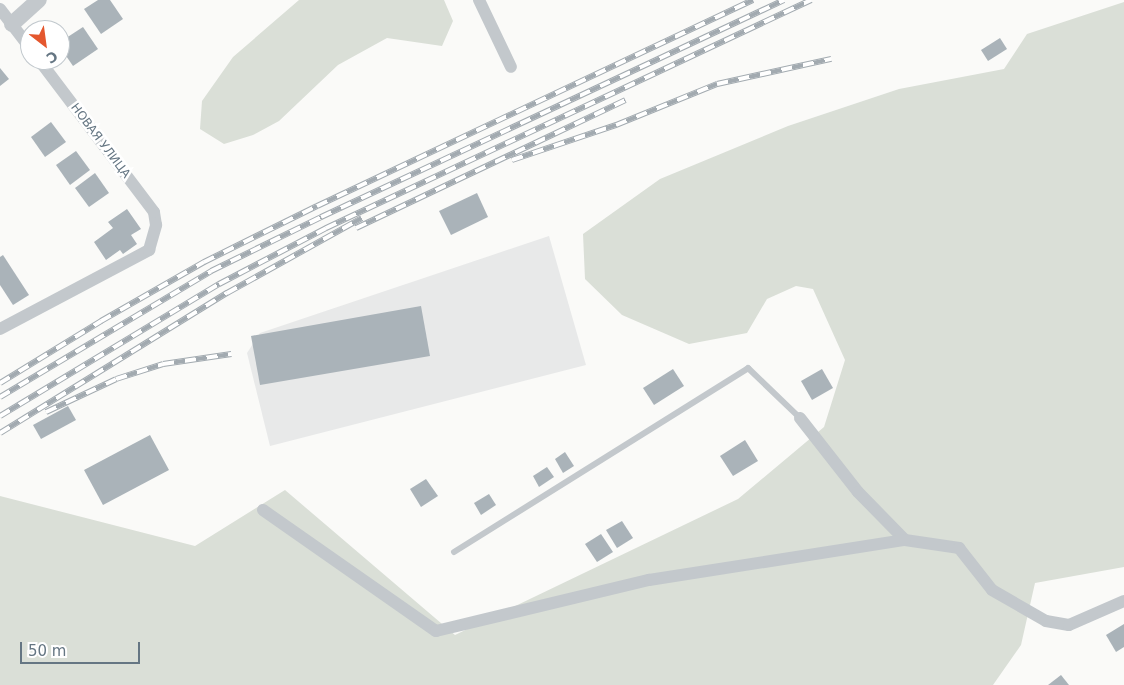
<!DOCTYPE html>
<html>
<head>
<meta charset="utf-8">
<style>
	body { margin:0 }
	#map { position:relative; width:1124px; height:685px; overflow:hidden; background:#fafaf8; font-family:"DejaVu Sans",sans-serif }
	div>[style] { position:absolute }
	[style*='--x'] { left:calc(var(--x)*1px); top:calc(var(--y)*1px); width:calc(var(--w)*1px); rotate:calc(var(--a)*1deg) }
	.built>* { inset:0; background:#e8e9e9 }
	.green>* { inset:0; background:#dadfd7 }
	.building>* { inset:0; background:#aab3b9 }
	.service>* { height:6px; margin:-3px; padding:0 3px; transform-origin:3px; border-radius:3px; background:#c3c8cc }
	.minor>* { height:12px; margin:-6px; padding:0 6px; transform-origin:6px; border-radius:6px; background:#c3c8cc }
	.tertiary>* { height:16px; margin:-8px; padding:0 8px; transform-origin:8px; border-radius:8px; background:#c3c8cc }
	.rail>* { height:5.5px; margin-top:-2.75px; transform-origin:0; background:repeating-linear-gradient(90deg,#fff 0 11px,#a2aab0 0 22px); box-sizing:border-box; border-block:1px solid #a2aab0 }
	span { translate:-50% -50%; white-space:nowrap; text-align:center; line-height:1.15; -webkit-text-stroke:5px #fff; paint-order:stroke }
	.street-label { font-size:12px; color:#657683 }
	.north { position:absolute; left:20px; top:20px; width:50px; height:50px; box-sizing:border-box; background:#fff; border:1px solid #c1c8cd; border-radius:50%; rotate:150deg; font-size:14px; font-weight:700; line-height:20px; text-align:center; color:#657683 }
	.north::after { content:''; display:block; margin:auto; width:18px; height:22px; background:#e4572e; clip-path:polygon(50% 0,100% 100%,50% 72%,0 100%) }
	.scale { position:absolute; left:20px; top:642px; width:120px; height:22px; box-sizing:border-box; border:2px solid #657683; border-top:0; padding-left:6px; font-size:15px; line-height:18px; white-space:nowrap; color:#657683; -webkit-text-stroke:4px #fff; paint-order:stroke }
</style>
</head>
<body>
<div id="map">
	<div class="built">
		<i style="clip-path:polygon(549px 236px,586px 365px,270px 446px,247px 353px,260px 333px)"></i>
	</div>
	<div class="green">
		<i style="clip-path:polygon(299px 0,444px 0,453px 21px,442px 46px,387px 38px,338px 65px,279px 121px,253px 135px,224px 144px,200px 129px,202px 101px,233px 57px)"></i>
		<i style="clip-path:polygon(1124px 2px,1124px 567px,1035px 583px,1021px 645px,993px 685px,0 685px,0 496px,195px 546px,285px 490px,455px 635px,738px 499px,824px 427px,845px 360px,813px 289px,796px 286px,767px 299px,747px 333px,689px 344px,622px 315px,585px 279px,583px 234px,660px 179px,788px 126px,899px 89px,1004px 69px,1027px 34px)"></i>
	</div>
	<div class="building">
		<i style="clip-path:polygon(98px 0,110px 0,123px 19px,101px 34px,84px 9px)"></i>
		<i style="clip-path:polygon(83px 27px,98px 49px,73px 66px,60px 47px,60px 42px)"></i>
		<i style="clip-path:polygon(1000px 38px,1007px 49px,988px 61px,981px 50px)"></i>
		<i style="clip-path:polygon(0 68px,9px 79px,0 86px)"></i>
		<i style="clip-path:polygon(51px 122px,66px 142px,45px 157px,31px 137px)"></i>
		<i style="clip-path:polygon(76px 151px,90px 170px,70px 185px,56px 165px)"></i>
		<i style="clip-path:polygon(95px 173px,109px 193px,89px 207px,75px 188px)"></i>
		<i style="clip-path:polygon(477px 193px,488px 217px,451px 235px,439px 211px)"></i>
		<i style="clip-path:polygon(127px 209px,141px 229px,131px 235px,137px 244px,123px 254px,120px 250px,106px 260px,94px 242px,113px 228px,108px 222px)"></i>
		<i style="clip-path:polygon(3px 255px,29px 295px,13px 305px,0 285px,0 257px)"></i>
		<i style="clip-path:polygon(421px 306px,430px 356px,260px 385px,251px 336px)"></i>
		<i style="clip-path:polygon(673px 369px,684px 386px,654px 405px,643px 388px)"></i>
		<i style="clip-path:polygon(822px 369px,833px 388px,812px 400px,801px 381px)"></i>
		<i style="clip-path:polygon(68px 406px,76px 420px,41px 439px,33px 425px)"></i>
		<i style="clip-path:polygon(150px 435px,169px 470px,103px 505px,84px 470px)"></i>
		<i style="clip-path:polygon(745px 440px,758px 461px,733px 476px,720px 456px)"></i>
		<i style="clip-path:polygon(565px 452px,574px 466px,563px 473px,555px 459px)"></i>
		<i style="clip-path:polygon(547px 467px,554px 477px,539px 487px,533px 476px)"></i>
		<i style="clip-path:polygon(426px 479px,438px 496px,421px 507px,410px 489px)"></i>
		<i style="clip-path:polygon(489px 494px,496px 505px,481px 515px,474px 503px)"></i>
		<i style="clip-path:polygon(622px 521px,633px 538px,617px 548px,606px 530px)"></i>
		<i style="clip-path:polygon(601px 534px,613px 552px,597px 562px,585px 544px)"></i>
		<i style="clip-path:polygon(1124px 624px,1124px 647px,1116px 652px,1106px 635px)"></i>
		<i style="clip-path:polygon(1061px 675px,1069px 685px,1048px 685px)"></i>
	</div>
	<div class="service">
		<i style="--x:454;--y:552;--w:347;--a:-32"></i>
		<i style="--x:748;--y:368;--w:72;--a:43.9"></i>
	</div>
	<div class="minor">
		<i style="--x:479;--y:0;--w:74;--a:64.5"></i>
		<i style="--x:0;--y:9;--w:49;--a:52.4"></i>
		<i style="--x:0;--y:329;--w:169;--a:-27.9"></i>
		<i style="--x:149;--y:250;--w:26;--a:-74"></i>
		<i style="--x:156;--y:225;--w:13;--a:-99"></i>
		<i style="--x:154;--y:212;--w:191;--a:-127.1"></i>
		<i style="--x:800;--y:418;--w:94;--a:51.9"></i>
		<i style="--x:858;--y:492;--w:67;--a:45.6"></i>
		<i style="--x:905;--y:540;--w:55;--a:8.4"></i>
		<i style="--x:959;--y:548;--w:53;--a:51.8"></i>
		<i style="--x:992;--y:590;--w:62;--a:29.9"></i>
		<i style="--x:1046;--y:621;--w:23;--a:10"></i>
		<i style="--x:1069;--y:625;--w:60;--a:-23.6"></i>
		<i style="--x:263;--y:510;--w:211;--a:35"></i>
		<i style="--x:436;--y:631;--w:219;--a:-13.5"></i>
		<i style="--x:649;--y:580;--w:259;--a:-8.9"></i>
	</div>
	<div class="tertiary">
		<i style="--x:12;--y:24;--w:36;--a:-42"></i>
	</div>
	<div class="rail">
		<i style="--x:512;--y:160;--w:110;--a:-18.6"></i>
		<i style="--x:616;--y:125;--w:109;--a:-22.1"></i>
		<i style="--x:717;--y:84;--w:117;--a:-12.4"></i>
		<i style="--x:356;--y:228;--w:298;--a:-25.4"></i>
		<i style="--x:0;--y:383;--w:119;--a:-31.5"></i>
		<i style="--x:101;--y:321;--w:119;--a:-29.8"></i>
		<i style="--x:204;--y:262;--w:126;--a:-26.4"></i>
		<i style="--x:317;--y:206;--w:482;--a:-25.3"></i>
		<i style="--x:0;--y:397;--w:246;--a:-30.8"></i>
		<i style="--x:211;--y:271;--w:123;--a:-26.1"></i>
		<i style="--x:321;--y:217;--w:511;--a:-25.11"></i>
		<i style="--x:46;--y:412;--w:77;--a:-25.2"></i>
		<i style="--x:116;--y:379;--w:49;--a:-17.7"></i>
		<i style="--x:163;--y:364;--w:69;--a:-8.4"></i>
		<i style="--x:0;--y:416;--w:256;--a:-31.1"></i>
		<i style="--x:219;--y:284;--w:121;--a:-27.6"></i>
		<i style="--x:326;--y:228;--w:536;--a:-25.18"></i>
		<i style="--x:0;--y:433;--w:267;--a:-31.7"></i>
		<i style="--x:227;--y:293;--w:154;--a:-29.1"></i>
	</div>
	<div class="street-label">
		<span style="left:100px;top:141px;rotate:53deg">НОВАЯ УЛИЦА</span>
	</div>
	<div class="north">С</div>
	<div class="scale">50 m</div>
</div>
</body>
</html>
